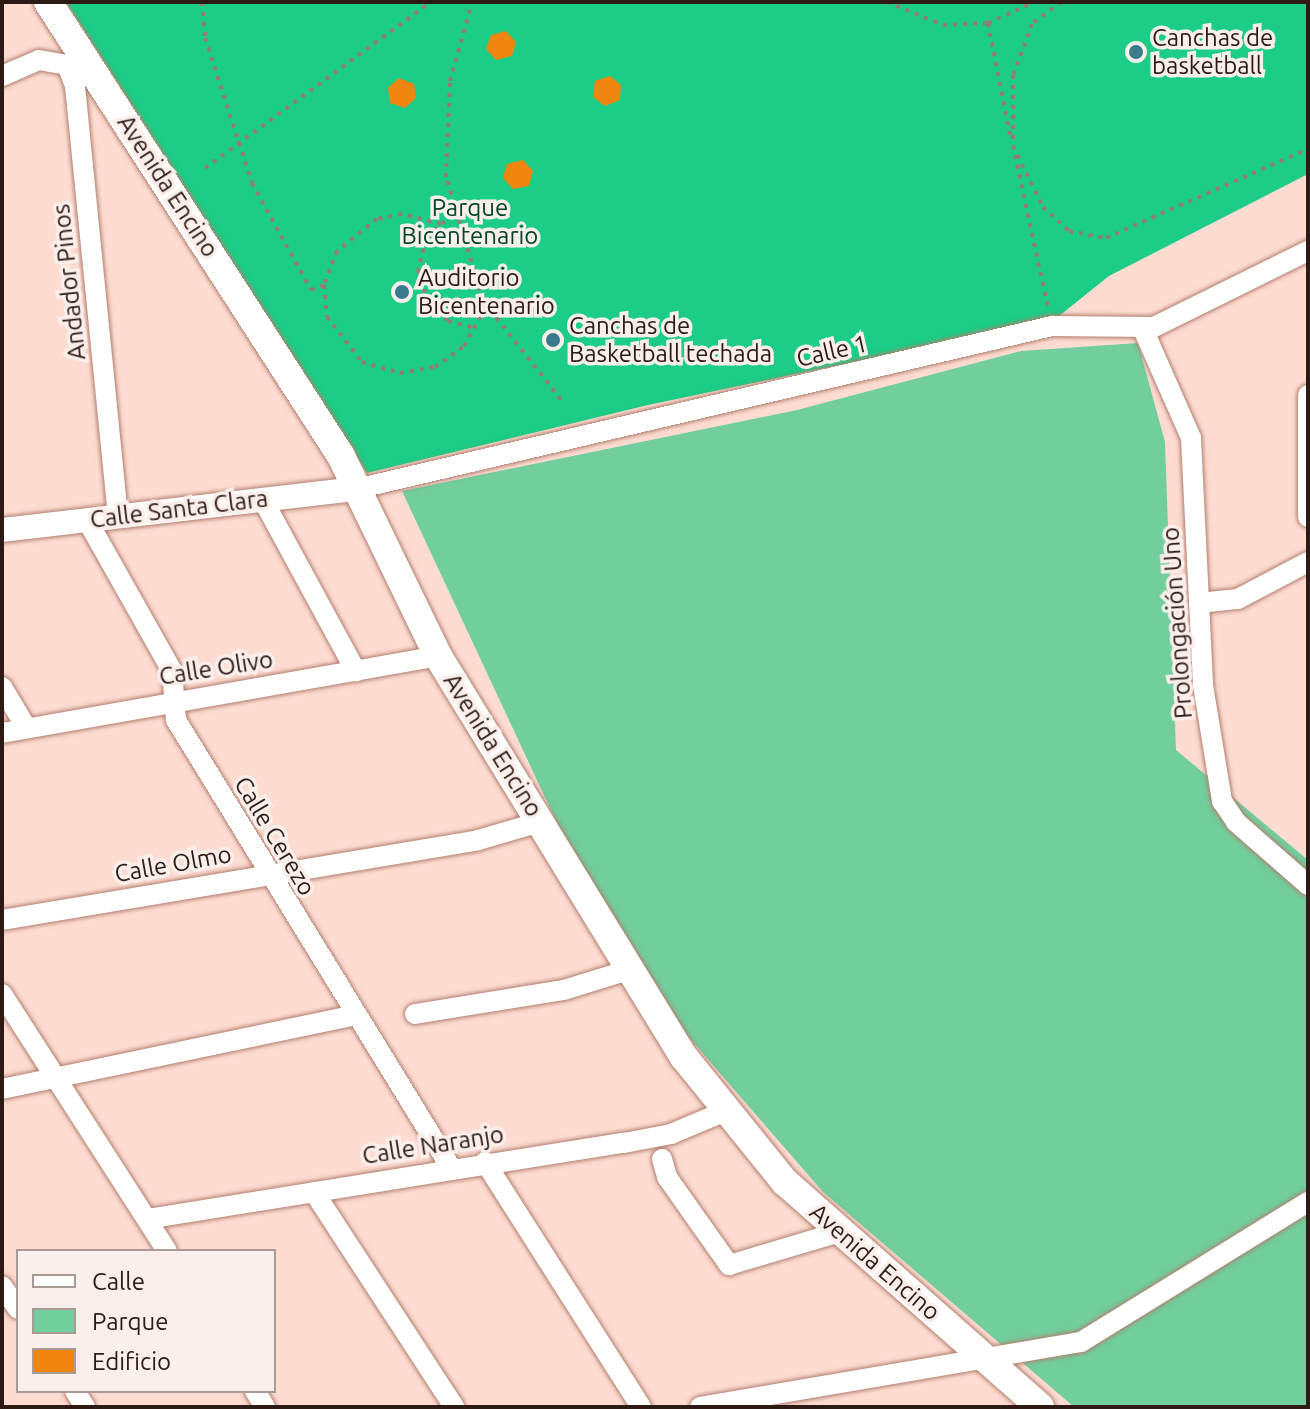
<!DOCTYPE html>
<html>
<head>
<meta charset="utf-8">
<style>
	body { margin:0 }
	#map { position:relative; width:1310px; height:1409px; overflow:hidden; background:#fedcd1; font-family:Ubuntu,sans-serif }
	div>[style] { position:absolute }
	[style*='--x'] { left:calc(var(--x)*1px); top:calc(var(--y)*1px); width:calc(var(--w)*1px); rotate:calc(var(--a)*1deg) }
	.green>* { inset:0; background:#72ce9d }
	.forest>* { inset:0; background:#1bcd86 }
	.building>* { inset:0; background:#f0860f }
	.path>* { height:4px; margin-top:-2px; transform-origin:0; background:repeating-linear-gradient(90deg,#977c74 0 4px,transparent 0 10px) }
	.roads { filter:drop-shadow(0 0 2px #b17f6e) drop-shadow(0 0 2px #b17f6e) }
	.minor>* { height:20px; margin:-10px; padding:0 10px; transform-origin:10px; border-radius:10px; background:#fff }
	.tertiary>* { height:24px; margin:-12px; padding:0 12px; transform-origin:12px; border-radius:12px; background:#fff }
	.secondary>* { height:28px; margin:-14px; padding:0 14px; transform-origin:14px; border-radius:14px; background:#fff }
	.dots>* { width:22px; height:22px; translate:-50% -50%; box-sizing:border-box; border:4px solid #fbefec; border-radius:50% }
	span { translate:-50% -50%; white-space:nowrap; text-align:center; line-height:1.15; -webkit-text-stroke:7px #fbefec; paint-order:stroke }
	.poi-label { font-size:24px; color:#2d1a14 }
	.left { translate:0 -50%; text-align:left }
	.street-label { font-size:24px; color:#2d1a14 }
	.park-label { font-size:24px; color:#004429 }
	.frame { position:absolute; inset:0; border:4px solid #2d1a14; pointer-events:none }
	.legend { position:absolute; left:16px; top:1249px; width:260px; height:144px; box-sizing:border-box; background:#fbefec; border:2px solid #a99a96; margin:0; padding:10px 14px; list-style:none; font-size:24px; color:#2d1a14 }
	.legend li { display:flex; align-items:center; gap:16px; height:40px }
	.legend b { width:40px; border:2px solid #a99a96 }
</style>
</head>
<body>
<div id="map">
	<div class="green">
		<i style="clip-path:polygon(1138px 343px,1165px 442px,1176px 750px,1308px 860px,1308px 1407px,1074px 1407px,823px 1192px,620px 958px,402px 491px,797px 410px,1021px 351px)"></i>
	</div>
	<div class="forest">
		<i style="clip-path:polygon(66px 2px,1308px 2px,1308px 174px,1109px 276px,1054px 320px,648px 405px,367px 473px)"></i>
	</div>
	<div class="building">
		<i style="clip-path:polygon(506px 31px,516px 42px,512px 56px,496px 60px,486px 49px,491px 35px)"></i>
		<i style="clip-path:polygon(610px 76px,621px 85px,620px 100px,605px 106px,593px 97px,595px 81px)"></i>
		<i style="clip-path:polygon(399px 78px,414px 84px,416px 98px,405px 108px,390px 103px,388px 88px)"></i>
		<i style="clip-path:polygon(523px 160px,533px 171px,529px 186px,513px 189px,503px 178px,507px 164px)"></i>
	</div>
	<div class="path">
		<i style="--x:202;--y:2;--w:36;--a:85"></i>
		<i style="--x:205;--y:38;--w:152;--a:72"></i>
		<i style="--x:252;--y:183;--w:122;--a:61.1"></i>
		<i style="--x:311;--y:290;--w:14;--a:-21"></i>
		<i style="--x:887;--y:2;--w:61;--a:22.3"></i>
		<i style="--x:943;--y:25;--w:45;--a:-2.5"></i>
		<i style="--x:988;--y:23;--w:51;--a:-24.5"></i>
		<i style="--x:1061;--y:2;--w:36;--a:143"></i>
		<i style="--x:1032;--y:24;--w:54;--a:110.4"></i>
		<i style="--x:1013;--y:75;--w:71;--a:90"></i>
		<i style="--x:1013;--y:146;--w:68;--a:63.8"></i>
		<i style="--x:1043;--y:207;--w:35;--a:43"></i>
		<i style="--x:1069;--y:231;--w:38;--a:11"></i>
		<i style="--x:1106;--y:238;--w:221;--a:-23.8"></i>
		<i style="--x:988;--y:23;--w:114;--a:78.9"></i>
		<i style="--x:1015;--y:155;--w:156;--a:77.8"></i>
		<i style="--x:205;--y:168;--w:280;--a:-36.3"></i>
		<i style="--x:452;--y:214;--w:36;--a:136"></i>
		<i style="--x:426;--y:239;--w:32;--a:104"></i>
		<i style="--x:418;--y:270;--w:37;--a:73"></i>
		<i style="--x:429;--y:305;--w:25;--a:40"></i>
		<i style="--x:448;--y:321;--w:28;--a:15"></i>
		<i style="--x:441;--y:224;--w:40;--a:-165.6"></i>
		<i style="--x:402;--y:214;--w:25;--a:169"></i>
		<i style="--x:377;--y:219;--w:51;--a:141.3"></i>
		<i style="--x:337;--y:251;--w:36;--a:111"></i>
		<i style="--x:324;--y:285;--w:32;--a:85"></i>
		<i style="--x:327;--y:317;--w:57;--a:52.1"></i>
		<i style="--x:362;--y:362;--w:40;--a:16"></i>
		<i style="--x:400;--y:373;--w:36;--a:-10"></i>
		<i style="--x:435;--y:367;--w:36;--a:-36"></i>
		<i style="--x:464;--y:346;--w:35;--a:-61"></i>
		<i style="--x:481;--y:315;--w:15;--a:-82"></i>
		<i style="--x:483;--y:300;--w:128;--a:-106.7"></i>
		<i style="--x:446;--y:177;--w:96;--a:-87.6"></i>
		<i style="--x:450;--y:81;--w:82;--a:-74.4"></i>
		<i style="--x:484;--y:302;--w:125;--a:51.8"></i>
	</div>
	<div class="roads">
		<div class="minor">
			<i style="--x:88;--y:62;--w:21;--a:172"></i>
			<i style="--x:67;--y:65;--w:22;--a:69"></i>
			<i style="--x:75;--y:86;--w:432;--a:84.3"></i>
			<i style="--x:2;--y:76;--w:40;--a:-23.4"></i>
			<i style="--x:39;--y:60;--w:28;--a:10"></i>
			<i style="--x:1143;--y:329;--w:119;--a:66.2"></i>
			<i style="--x:1191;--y:438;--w:247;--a:87.2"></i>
			<i style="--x:1203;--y:685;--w:118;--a:80.7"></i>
			<i style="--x:1222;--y:801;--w:25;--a:56"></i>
			<i style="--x:1236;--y:822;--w:96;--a:41.2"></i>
			<i style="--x:1308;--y:395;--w:122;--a:90"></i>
			<i style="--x:356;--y:489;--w:715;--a:-13.18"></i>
			<i style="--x:1052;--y:326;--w:102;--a:0.6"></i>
			<i style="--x:1154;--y:327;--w:172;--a:-26.3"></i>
			<i style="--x:263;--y:500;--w:195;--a:61.5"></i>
			<i style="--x:87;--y:520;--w:173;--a:60.6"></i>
			<i style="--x:172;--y:671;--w:49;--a:85.3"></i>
			<i style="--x:176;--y:720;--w:523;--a:58.44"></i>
			<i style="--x:1199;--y:603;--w:39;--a:-6"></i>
			<i style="--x:1238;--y:599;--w:79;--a:-27.9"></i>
			<i style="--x:2;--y:687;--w:47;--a:59"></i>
			<i style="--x:2;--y:733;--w:443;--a:-10"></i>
			<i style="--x:2;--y:920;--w:483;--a:-9.5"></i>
			<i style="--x:478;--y:840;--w:65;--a:-16.2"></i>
			<i style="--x:2;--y:994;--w:305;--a:57.3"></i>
			<i style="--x:415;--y:1014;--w:151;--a:-9.2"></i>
			<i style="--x:564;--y:990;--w:64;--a:-17.3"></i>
			<i style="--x:2;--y:1089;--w:361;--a:-11.8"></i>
			<i style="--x:662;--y:1159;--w:19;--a:74"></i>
			<i style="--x:667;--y:1177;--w:108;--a:54.8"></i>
			<i style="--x:729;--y:1265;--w:116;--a:-16.6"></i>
			<i style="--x:485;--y:1162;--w:290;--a:57.5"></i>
			<i style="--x:314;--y:1192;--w:257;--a:56.9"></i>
			<i style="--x:147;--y:1219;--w:483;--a:-9.1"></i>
			<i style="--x:624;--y:1143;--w:48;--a:-10.8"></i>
			<i style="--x:671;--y:1134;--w:56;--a:-22.9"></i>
			<i style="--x:2;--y:1286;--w:28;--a:55"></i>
			<i style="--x:75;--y:1391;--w:19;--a:58"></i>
			<i style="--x:255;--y:1391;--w:19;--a:58"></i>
			<i style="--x:700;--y:1407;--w:387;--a:-9.7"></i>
			<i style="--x:1081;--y:1342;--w:267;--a:-31.7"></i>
		</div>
		<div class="tertiary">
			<i style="--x:2;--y:530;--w:356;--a:-6.6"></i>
		</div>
		<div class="secondary">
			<i style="--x:48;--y:2;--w:540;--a:57.16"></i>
			<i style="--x:341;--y:456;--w:222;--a:64.1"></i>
			<i style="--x:438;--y:656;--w:470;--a:58.5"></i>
			<i style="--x:684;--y:1057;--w:161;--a:51.1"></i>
			<i style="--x:785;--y:1182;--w:340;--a:41.4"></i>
		</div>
	</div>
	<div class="dots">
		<i style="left:1136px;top:52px;background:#397a8c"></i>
		<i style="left:402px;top:292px;background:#397a8c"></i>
		<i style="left:553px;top:340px;background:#397a8c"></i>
	</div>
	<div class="poi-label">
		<span class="left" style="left:1152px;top:52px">Canchas de<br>basketball</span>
		<span class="left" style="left:418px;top:292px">Auditorio<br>Bicentenario</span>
		<span class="left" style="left:569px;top:340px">Canchas de<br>Basketball techada</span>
	</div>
	<div class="street-label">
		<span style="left:168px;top:186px;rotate:57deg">Avenida Encino</span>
		<span style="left:69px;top:282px;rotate:-96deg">Andador Pinos</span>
		<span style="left:832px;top:351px;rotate:-13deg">Calle 1</span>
		<span style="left:179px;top:509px;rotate:-7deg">Calle Santa Clara</span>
		<span style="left:1177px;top:623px;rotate:-94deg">Prolongación Uno</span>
		<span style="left:216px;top:668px;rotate:-9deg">Calle Olivo</span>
		<span style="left:493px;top:745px;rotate:58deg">Avenida Encino</span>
		<span style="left:275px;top:836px;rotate:59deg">Calle Cerezo</span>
		<span style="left:173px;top:864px;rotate:-10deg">Calle Olmo</span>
		<span style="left:433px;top:1145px;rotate:-9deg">Calle Naranjo</span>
		<span style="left:875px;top:1262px;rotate:41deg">Avenida Encino</span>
	</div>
	<div class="park-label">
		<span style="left:470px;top:222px">Parque<br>Bicentenario</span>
	</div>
	<div class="frame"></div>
	<ul class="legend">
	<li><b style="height:10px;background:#fff"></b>Calle</li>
	<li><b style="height:22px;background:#72ce9d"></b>Parque</li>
	<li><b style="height:22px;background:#f0860f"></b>Edificio</li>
	</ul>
</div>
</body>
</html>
